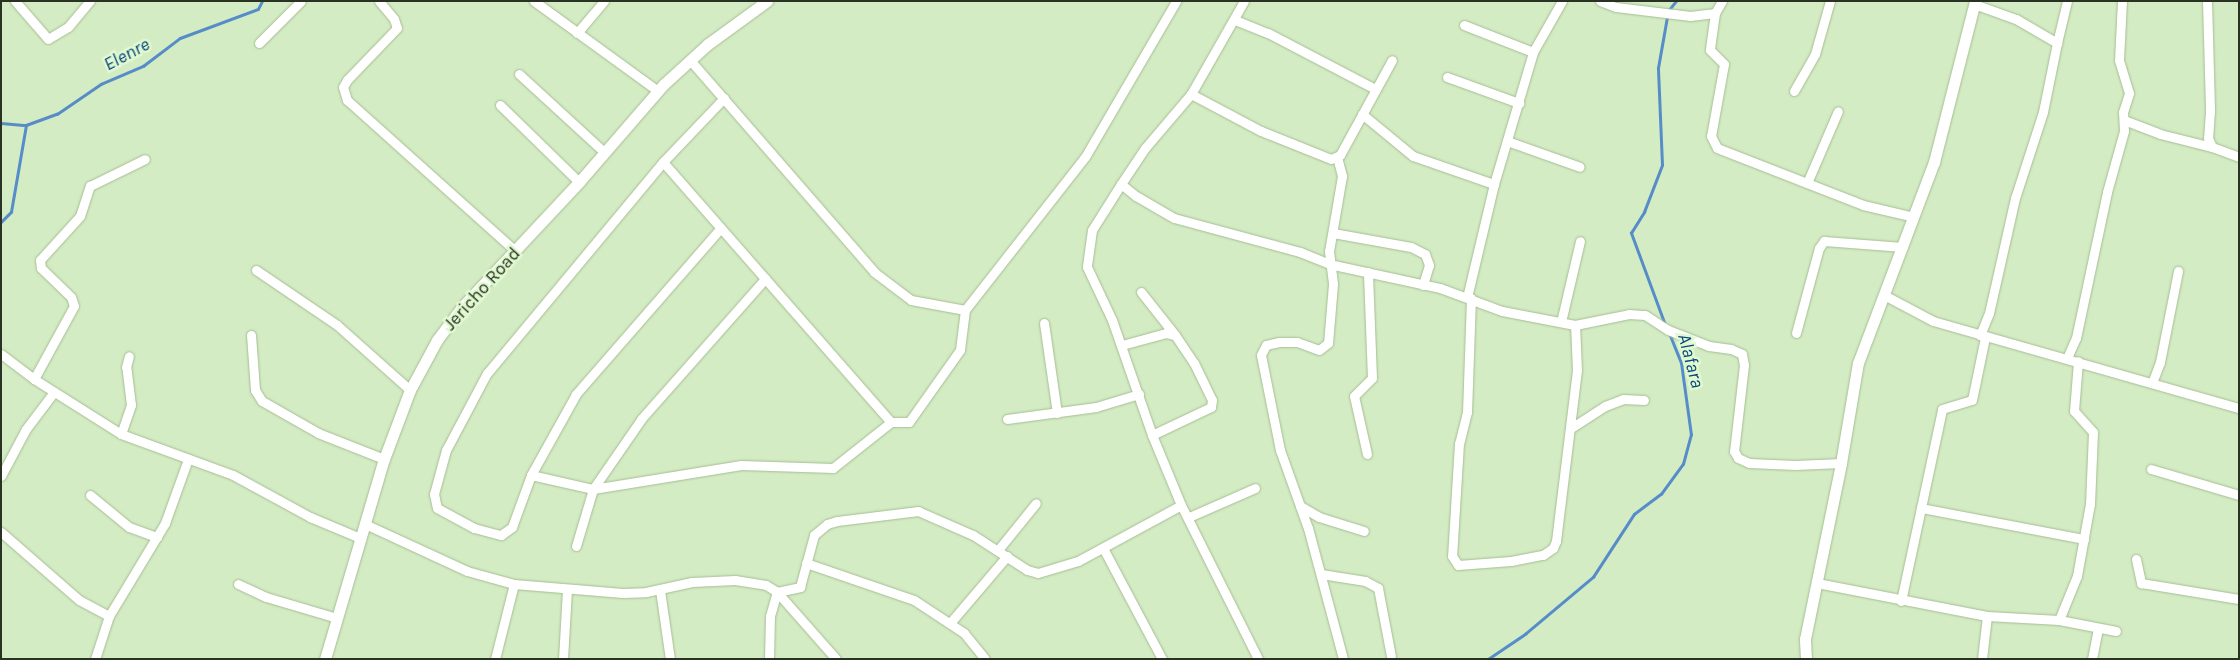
<!DOCTYPE html>
<html>
<head>
<meta charset="utf-8">
<style>
	body { margin:0 }
	#map { position:relative; width:2240px; height:660px; overflow:hidden; background:#d4ecc3; font-family:Karla,sans-serif }
	div>[style] { position:absolute }
	[style*='--x'] { left:calc(var(--x)*1px); top:calc(var(--y)*1px); width:calc(var(--w)*1px); rotate:calc(var(--a)*1deg) }
	.stream>* { height:2.5px; margin:-1.25px; padding:0 1.25px; transform-origin:1.25px; border-radius:1.25px; background:#568dc9 }
	.roads { filter:drop-shadow(0 0 1px #a6bd95) drop-shadow(0 0 1px #a6bd95) }
	.minor>* { height:9px; margin:-4.5px; padding:0 4.5px; transform-origin:4.5px; border-radius:4.5px; background:#fff }
	.tertiary>* { height:11px; margin:-5.5px; padding:0 5.5px; transform-origin:5.5px; border-radius:5.5px; background:#fff }
	span { translate:-50% -50%; white-space:nowrap; text-align:center; line-height:1.15; -webkit-text-stroke:5px #e1f9d0; paint-order:stroke }
	.street-label { font-size:18px; color:#2a3323 }
	.water-label { font-size:19px; color:#06457d; font-style:italic }
	.frame { position:absolute; inset:0; border:2px solid #2a3323; pointer-events:none }
</style>
</head>
<body>
<div id="map">
	<div class="stream">
		<i style="--x:1;--y:123;--w:25;--a:5"></i>
		<i style="--x:26;--y:125;--w:33;--a:-20"></i>
		<i style="--x:57;--y:114;--w:53;--a:-34.3"></i>
		<i style="--x:101;--y:84;--w:46;--a:-23.2"></i>
		<i style="--x:143;--y:66;--w:46;--a:-37.1"></i>
		<i style="--x:180;--y:38;--w:83;--a:-20.4"></i>
		<i style="--x:258;--y:9;--w:9;--a:-63"></i>
		<i style="--x:1;--y:222;--w:14;--a:-45"></i>
		<i style="--x:11;--y:212;--w:88;--a:-80.2"></i>
		<i style="--x:1665;--y:325;--w:98;--a:-110.3"></i>
		<i style="--x:1631;--y:233;--w:25;--a:-58"></i>
		<i style="--x:1644;--y:212;--w:50;--a:-69"></i>
		<i style="--x:1662;--y:165;--w:97;--a:-92.4"></i>
		<i style="--x:1658;--y:68;--w:58;--a:-80"></i>
		<i style="--x:1668;--y:11;--w:13;--a:-51"></i>
		<i style="--x:1488;--y:659;--w:45;--a:-34"></i>
		<i style="--x:1525;--y:634;--w:89;--a:-40"></i>
		<i style="--x:1593;--y:577;--w:75;--a:-56.9"></i>
		<i style="--x:1634;--y:514;--w:34;--a:-37"></i>
		<i style="--x:1661;--y:494;--w:37;--a:-54"></i>
		<i style="--x:1683;--y:464;--w:30;--a:-75"></i>
		<i style="--x:1691;--y:435;--w:73;--a:-97.9"></i>
		<i style="--x:1681;--y:363;--w:31;--a:-112"></i>
	</div>
	<div class="roads">
		<div class="minor">
			<i style="--x:15;--y:1;--w:50;--a:49"></i>
			<i style="--x:48;--y:39;--w:23;--a:-31"></i>
			<i style="--x:68;--y:27;--w:34;--a:-50"></i>
			<i style="--x:379;--y:1;--w:23;--a:50"></i>
			<i style="--x:394;--y:19;--w:9;--a:72"></i>
			<i style="--x:397;--y:28;--w:72;--a:133.9"></i>
			<i style="--x:347;--y:80;--w:8;--a:120"></i>
			<i style="--x:343;--y:87;--w:14;--a:73"></i>
			<i style="--x:347;--y:100;--w:226;--a:41.9"></i>
			<i style="--x:534;--y:1;--w:153;--a:36"></i>
			<i style="--x:1244;--y:1;--w:107;--a:119.7"></i>
			<i style="--x:1191;--y:94;--w:71;--a:130.4"></i>
			<i style="--x:1145;--y:148;--w:43;--a:123.7"></i>
			<i style="--x:1121;--y:184;--w:19;--a:39"></i>
			<i style="--x:1136;--y:196;--w:44;--a:30.1"></i>
			<i style="--x:1174;--y:218;--w:131;--a:15.1"></i>
			<i style="--x:1300;--y:252;--w:31;--a:22"></i>
			<i style="--x:1329;--y:264;--w:114;--a:12.2"></i>
			<i style="--x:1440;--y:288;--w:66;--a:20.4"></i>
			<i style="--x:1502;--y:311;--w:74;--a:10.9"></i>
			<i style="--x:1575;--y:325;--w:55;--a:-11.5"></i>
			<i style="--x:1629;--y:314;--w:16;--a:4"></i>
			<i style="--x:1645;--y:315;--w:27;--a:33"></i>
			<i style="--x:1668;--y:330;--w:44;--a:21.3"></i>
			<i style="--x:1709;--y:346;--w:22;--a:8"></i>
			<i style="--x:1731;--y:349;--w:12;--a:24"></i>
			<i style="--x:1742;--y:354;--w:11;--a:80"></i>
			<i style="--x:1744;--y:365;--w:87;--a:96.6"></i>
			<i style="--x:1734;--y:451;--w:8;--a:60"></i>
			<i style="--x:1738;--y:458;--w:12;--a:24"></i>
			<i style="--x:1749;--y:463;--w:46;--a:2.5"></i>
			<i style="--x:1795;--y:465;--w:46;--a:-2.5"></i>
			<i style="--x:1600;--y:1;--w:17;--a:21"></i>
			<i style="--x:1616;--y:7;--w:75;--a:6.9"></i>
			<i style="--x:1690;--y:16;--w:25;--a:-7"></i>
			<i style="--x:1722;--y:1;--w:14;--a:120"></i>
			<i style="--x:1715;--y:13;--w:37;--a:98"></i>
			<i style="--x:1710;--y:50;--w:20;--a:45"></i>
			<i style="--x:1724;--y:64;--w:73;--a:100.2"></i>
			<i style="--x:1711;--y:136;--w:13;--a:63"></i>
			<i style="--x:1717;--y:148;--w:157;--a:21.3"></i>
			<i style="--x:1863;--y:205;--w:52;--a:13.2"></i>
			<i style="--x:2207;--y:1;--w:110;--a:88.4"></i>
			<i style="--x:2210;--y:111;--w:27;--a:94"></i>
			<i style="--x:2208;--y:138;--w:10;--a:66"></i>
			<i style="--x:2212;--y:147;--w:29;--a:20"></i>
			<i style="--x:1974;--y:4;--w:45;--a:19.7"></i>
			<i style="--x:2016;--y:19;--w:48;--a:30.3"></i>
			<i style="--x:2057;--y:43;--w:70;--a:101.5"></i>
			<i style="--x:2043;--y:112;--w:90;--a:108"></i>
			<i style="--x:2015;--y:198;--w:118;--a:102.7"></i>
			<i style="--x:1989;--y:313;--w:24;--a:112"></i>
			<i style="--x:1235;--y:20;--w:35;--a:22"></i>
			<i style="--x:1268;--y:33;--w:121;--a:27.6"></i>
			<i style="--x:1464;--y:25;--w:74;--a:21.4"></i>
			<i style="--x:1533;--y:52;--w:59;--a:-60.4"></i>
			<i style="--x:577;--y:33;--w:42;--a:-49.8"></i>
			<i style="--x:259;--y:43;--w:59;--a:-45"></i>
			<i style="--x:2057;--y:43;--w:43;--a:-76.6"></i>
			<i style="--x:690;--y:60;--w:281;--a:49"></i>
			<i style="--x:874;--y:272;--w:46;--a:37.1"></i>
			<i style="--x:911;--y:300;--w:55;--a:10.5"></i>
			<i style="--x:965;--y:310;--w:194;--a:-51.9"></i>
			<i style="--x:1085;--y:157;--w:181;--a:-59.7"></i>
			<i style="--x:519;--y:74;--w:115;--a:42.5"></i>
			<i style="--x:1447;--y:77;--w:77;--a:19.9"></i>
			<i style="--x:1794;--y:91;--w:43;--a:-60.4"></i>
			<i style="--x:1815;--y:54;--w:55;--a:-74.2"></i>
			<i style="--x:1191;--y:94;--w:79;--a:27.9"></i>
			<i style="--x:1261;--y:131;--w:75;--a:21.8"></i>
			<i style="--x:1331;--y:159;--w:10;--a:-24"></i>
			<i style="--x:1340;--y:155;--w:108;--a:-61.3"></i>
			<i style="--x:724;--y:98;--w:88;--a:133.6"></i>
			<i style="--x:663;--y:162;--w:346;--a:48.8"></i>
			<i style="--x:891;--y:422;--w:18;--a:0"></i>
			<i style="--x:909;--y:422;--w:88;--a:-54.7"></i>
			<i style="--x:960;--y:350;--w:40;--a:-82.9"></i>
			<i style="--x:500;--y:105;--w:110;--a:44.3"></i>
			<i style="--x:1362;--y:114;--w:66;--a:39.5"></i>
			<i style="--x:1413;--y:156;--w:86;--a:19.1"></i>
			<i style="--x:1494;--y:184;--w:116;--a:103.4"></i>
			<i style="--x:2124;--y:120;--w:39;--a:21"></i>
			<i style="--x:2160;--y:134;--w:54;--a:14"></i>
			<i style="--x:1507;--y:141;--w:77;--a:19.6"></i>
			<i style="--x:1337;--y:157;--w:20;--a:75"></i>
			<i style="--x:1342;--y:176;--w:76;--a:99.8"></i>
			<i style="--x:1329;--y:251;--w:33;--a:83"></i>
			<i style="--x:1333;--y:284;--w:59;--a:94.8"></i>
			<i style="--x:1328;--y:343;--w:11;--a:142"></i>
			<i style="--x:1319;--y:350;--w:23;--a:-160"></i>
			<i style="--x:1297;--y:342;--w:18;--a:180"></i>
			<i style="--x:1279;--y:342;--w:13;--a:167"></i>
			<i style="--x:1266;--y:345;--w:11;--a:117"></i>
			<i style="--x:1261;--y:355;--w:97;--a:78.7"></i>
			<i style="--x:1280;--y:450;--w:83;--a:70.3"></i>
			<i style="--x:1308;--y:528;--w:136;--a:75"></i>
			<i style="--x:663;--y:162;--w:275;--a:129.8"></i>
			<i style="--x:487;--y:373;--w:87;--a:118"></i>
			<i style="--x:446;--y:450;--w:46;--a:105.3"></i>
			<i style="--x:434;--y:494;--w:14;--a:78"></i>
			<i style="--x:437;--y:508;--w:42;--a:28.4"></i>
			<i style="--x:474;--y:528;--w:28;--a:15"></i>
			<i style="--x:501;--y:535;--w:14;--a:-36"></i>
			<i style="--x:512;--y:527;--w:55;--a:-69.9"></i>
			<i style="--x:531;--y:475;--w:93;--a:-60.9"></i>
			<i style="--x:576;--y:394;--w:220;--a:-48.9"></i>
			<i style="--x:1807;--y:183;--w:78;--a:-66.7"></i>
			<i style="--x:1121;--y:184;--w:54;--a:122.2"></i>
			<i style="--x:1092;--y:230;--w:37;--a:98"></i>
			<i style="--x:1087;--y:267;--w:59;--a:64.7"></i>
			<i style="--x:1112;--y:320;--w:122;--a:70.8"></i>
			<i style="--x:1152;--y:435;--w:76;--a:67.5"></i>
			<i style="--x:1181;--y:505;--w:172;--a:63.4"></i>
			<i style="--x:1494;--y:184;--w:138;--a:-73.5"></i>
			<i style="--x:1333;--y:233;--w:79;--a:10.2"></i>
			<i style="--x:1411;--y:247;--w:16;--a:27"></i>
			<i style="--x:1425;--y:254;--w:12;--a:70"></i>
			<i style="--x:1429;--y:265;--w:21;--a:107"></i>
			<i style="--x:256;--y:270;--w:98;--a:34.2"></i>
			<i style="--x:337;--y:325;--w:98;--a:41.7"></i>
			<i style="--x:1141;--y:292;--w:55;--a:51.7"></i>
			<i style="--x:1884;--y:295;--w:55;--a:28"></i>
			<i style="--x:1933;--y:321;--w:318;--a:15.9"></i>
			<i style="--x:1471;--y:298;--w:114;--a:92"></i>
			<i style="--x:1467;--y:412;--w:32;--a:104"></i>
			<i style="--x:1459;--y:443;--w:113;--a:93.5"></i>
			<i style="--x:1452;--y:556;--w:11;--a:56"></i>
			<i style="--x:1458;--y:565;--w:53;--a:-4.3"></i>
			<i style="--x:1511;--y:561;--w:33;--a:-11"></i>
			<i style="--x:1543;--y:555;--w:12;--a:-35"></i>
			<i style="--x:1553;--y:548;--w:8;--a:-67"></i>
			<i style="--x:1556;--y:541;--w:172;--a:-83"></i>
			<i style="--x:1577;--y:370;--w:45;--a:-92.5"></i>
			<i style="--x:1561;--y:322;--w:83;--a:-76.8"></i>
			<i style="--x:1044;--y:323;--w:91;--a:81.8"></i>
			<i style="--x:1796;--y:333;--w:88;--a:-74.9"></i>
			<i style="--x:1819;--y:248;--w:9;--a:-54"></i>
			<i style="--x:1824;--y:241;--w:79;--a:4.3"></i>
			<i style="--x:251;--y:335;--w:55;--a:85.8"></i>
			<i style="--x:255;--y:390;--w:13;--a:58"></i>
			<i style="--x:262;--y:401;--w:64;--a:29.7"></i>
			<i style="--x:318;--y:433;--w:71;--a:21.5"></i>
			<i style="--x:1122;--y:345;--w:46;--a:-15.3"></i>
			<i style="--x:1166;--y:333;--w:9;--a:13"></i>
			<i style="--x:1175;--y:335;--w:34;--a:56"></i>
			<i style="--x:1194;--y:363;--w:41;--a:64.1"></i>
			<i style="--x:1212;--y:400;--w:7;--a:98"></i>
			<i style="--x:1211;--y:407;--w:65;--a:154.6"></i>
			<i style="--x:1;--y:354;--w:41;--a:37.1"></i>
			<i style="--x:34;--y:379;--w:103;--a:32.3"></i>
			<i style="--x:121;--y:434;--w:119;--a:20.1"></i>
			<i style="--x:233;--y:475;--w:88;--a:28.6"></i>
			<i style="--x:310;--y:517;--w:54;--a:22.8"></i>
			<i style="--x:2067;--y:358;--w:22;--a:-66"></i>
			<i style="--x:2076;--y:338;--w:149;--a:-78"></i>
			<i style="--x:2107;--y:192;--w:63;--a:-74.4"></i>
			<i style="--x:2124;--y:131;--w:19;--a:-93"></i>
			<i style="--x:2123;--y:112;--w:20;--a:-72"></i>
			<i style="--x:2129;--y:93;--w:34;--a:-107"></i>
			<i style="--x:2119;--y:60;--w:59;--a:-87.1"></i>
			<i style="--x:34;--y:379;--w:83;--a:-61.3"></i>
			<i style="--x:74;--y:306;--w:9;--a:-108"></i>
			<i style="--x:71;--y:297;--w:42;--a:-136"></i>
			<i style="--x:41;--y:268;--w:8;--a:-97"></i>
			<i style="--x:40;--y:260;--w:59;--a:-47.7"></i>
			<i style="--x:80;--y:216;--w:32;--a:-72"></i>
			<i style="--x:90;--y:186;--w:61;--a:-26.1"></i>
			<i style="--x:2152;--y:383;--w:22;--a:-69"></i>
			<i style="--x:2160;--y:362;--w:93;--a:-78.8"></i>
			<i style="--x:1007;--y:419;--w:90;--a:-7.7"></i>
			<i style="--x:1096;--y:407;--w:45;--a:-16.8"></i>
			<i style="--x:1571;--y:428;--w:40;--a:-32.9"></i>
			<i style="--x:1605;--y:406;--w:19;--a:-21"></i>
			<i style="--x:1623;--y:399;--w:21;--a:3"></i>
			<i style="--x:121;--y:434;--w:31;--a:-71"></i>
			<i style="--x:131;--y:405;--w:38;--a:-97"></i>
			<i style="--x:126;--y:367;--w:11;--a:-75"></i>
			<i style="--x:1367;--y:454;--w:59;--a:-102.6"></i>
			<i style="--x:1354;--y:396;--w:25;--a:-45"></i>
			<i style="--x:1372;--y:378;--w:106;--a:-92.2"></i>
			<i style="--x:2151;--y:469;--w:92;--a:16.5"></i>
			<i style="--x:531;--y:475;--w:64;--a:12.7"></i>
			<i style="--x:593;--y:489;--w:150;--a:-9.2"></i>
			<i style="--x:741;--y:465;--w:92;--a:1.9"></i>
			<i style="--x:833;--y:468;--w:74;--a:-38.4"></i>
			<i style="--x:1;--y:476;--w:53;--a:-62"></i>
			<i style="--x:26;--y:429;--w:46;--a:-52.9"></i>
			<i style="--x:90;--y:495;--w:50;--a:39.4"></i>
			<i style="--x:129;--y:527;--w:30;--a:20"></i>
			<i style="--x:1300;--y:506;--w:22;--a:30"></i>
			<i style="--x:1319;--y:517;--w:47;--a:17.3"></i>
			<i style="--x:1921;--y:508;--w:166;--a:10.8"></i>
			<i style="--x:1189;--y:517;--w:72;--a:-23.7"></i>
			<i style="--x:365;--y:524;--w:112;--a:24.7"></i>
			<i style="--x:467;--y:571;--w:49;--a:15.5"></i>
			<i style="--x:514;--y:584;--w:109;--a:4.7"></i>
			<i style="--x:623;--y:593;--w:23;--a:-2"></i>
			<i style="--x:646;--y:592;--w:47;--a:-12.3"></i>
			<i style="--x:692;--y:582;--w:43;--a:-2.7"></i>
			<i style="--x:735;--y:580;--w:31;--a:9"></i>
			<i style="--x:766;--y:585;--w:13;--a:32"></i>
			<i style="--x:777;--y:592;--w:89;--a:48.6"></i>
			<i style="--x:1;--y:532;--w:103;--a:41.1"></i>
			<i style="--x:79;--y:600;--w:34;--a:28"></i>
			<i style="--x:576;--y:546;--w:59;--a:-73.4"></i>
			<i style="--x:593;--y:489;--w:86;--a:-55.4"></i>
			<i style="--x:642;--y:418;--w:186;--a:-48.5"></i>
			<i style="--x:1103;--y:548;--w:126;--a:62"></i>
			<i style="--x:998;--y:550;--w:60;--a:-51"></i>
			<i style="--x:2136;--y:559;--w:25;--a:78"></i>
			<i style="--x:2141;--y:583;--w:99;--a:9.3"></i>
			<i style="--x:806;--y:563;--w:114;--a:18.9"></i>
			<i style="--x:914;--y:600;--w:60;--a:33.4"></i>
			<i style="--x:964;--y:633;--w:33;--a:51"></i>
			<i style="--x:1321;--y:574;--w:45;--a:9"></i>
			<i style="--x:1365;--y:581;--w:15;--a:28"></i>
			<i style="--x:1378;--y:588;--w:69;--a:79.2"></i>
			<i style="--x:1817;--y:583;--w:173;--a:11"></i>
			<i style="--x:1987;--y:616;--w:72;--a:3.2"></i>
			<i style="--x:2059;--y:620;--w:58;--a:10.9"></i>
			<i style="--x:238;--y:584;--w:31;--a:25"></i>
			<i style="--x:266;--y:597;--w:74;--a:16.5"></i>
			<i style="--x:660;--y:590;--w:70;--a:81.8"></i>
			<i style="--x:777;--y:592;--w:24;--a:-12"></i>
			<i style="--x:800;--y:587;--w:54;--a:-74.9"></i>
			<i style="--x:814;--y:535;--w:17;--a:-40"></i>
			<i style="--x:827;--y:524;--w:10;--a:-17"></i>
			<i style="--x:837;--y:521;--w:82;--a:-7"></i>
			<i style="--x:918;--y:511;--w:60;--a:23.6"></i>
			<i style="--x:973;--y:535;--w:64;--a:32.9"></i>
			<i style="--x:1027;--y:570;--w:11;--a:15"></i>
			<i style="--x:1038;--y:573;--w:42;--a:-16.7"></i>
			<i style="--x:1078;--y:561;--w:117;--a:-28.5"></i>
			<i style="--x:1901;--y:601;--w:196;--a:-77.9"></i>
			<i style="--x:1942;--y:409;--w:31;--a:-17"></i>
			<i style="--x:1972;--y:400;--w:64;--a:-78.3"></i>
			<i style="--x:2059;--y:620;--w:48;--a:-67.8"></i>
			<i style="--x:2077;--y:576;--w:73;--a:-79.8"></i>
			<i style="--x:2090;--y:504;--w:72;--a:-87.6"></i>
			<i style="--x:2093;--y:432;--w:28;--a:-132"></i>
			<i style="--x:2074;--y:411;--w:50;--a:-85.4"></i>
			<i style="--x:950;--y:623;--w:88;--a:-49.6"></i>
			<i style="--x:95;--y:659;--w:45;--a:-72"></i>
			<i style="--x:109;--y:616;--w:109;--a:-58.9"></i>
			<i style="--x:165;--y:523;--w:68;--a:-70.2"></i>
			<i style="--x:495;--y:659;--w:77;--a:-75.8"></i>
			<i style="--x:563;--y:659;--w:69;--a:-86.7"></i>
			<i style="--x:769;--y:659;--w:43;--a:-88.7"></i>
			<i style="--x:770;--y:616;--w:25;--a:-74"></i>
			<i style="--x:1982;--y:659;--w:43;--a:-83.4"></i>
			<i style="--x:2092;--y:659;--w:31;--a:-79"></i>
		</div>
		<div class="tertiary">
			<i style="--x:325;--y:659;--w:209;--a:-73.6"></i>
			<i style="--x:384;--y:459;--w:74;--a:-69.4"></i>
			<i style="--x:410;--y:390;--w:57;--a:-61.6"></i>
			<i style="--x:437;--y:340;--w:41;--a:-52.9"></i>
			<i style="--x:462;--y:307;--w:171;--a:-46.9"></i>
			<i style="--x:579;--y:182;--w:130;--a:-49.1"></i>
			<i style="--x:664;--y:84;--w:59;--a:-42.3"></i>
			<i style="--x:708;--y:44;--w:73;--a:-36.1"></i>
			<i style="--x:1806;--y:659;--w:20;--a:-93"></i>
			<i style="--x:1805;--y:639;--w:180;--a:-78.4"></i>
			<i style="--x:1841;--y:463;--w:101;--a:-80.4"></i>
			<i style="--x:1858;--y:363;--w:215;--a:-69.3"></i>
			<i style="--x:1934;--y:162;--w:166;--a:-75.7"></i>
		</div>
	</div>
	<div class="street-label">
		<span style="left:482px;top:289px;rotate:-48deg">Jericho Road</span>
	</div>
	<div class="water-label">
		<span style="left:127px;top:55px;rotate:-28deg">Elenre</span>
		<span style="left:1690px;top:361px;rotate:75deg">Alafara</span>
	</div>
	<div class="frame"></div>
</div>
</body>
</html>
